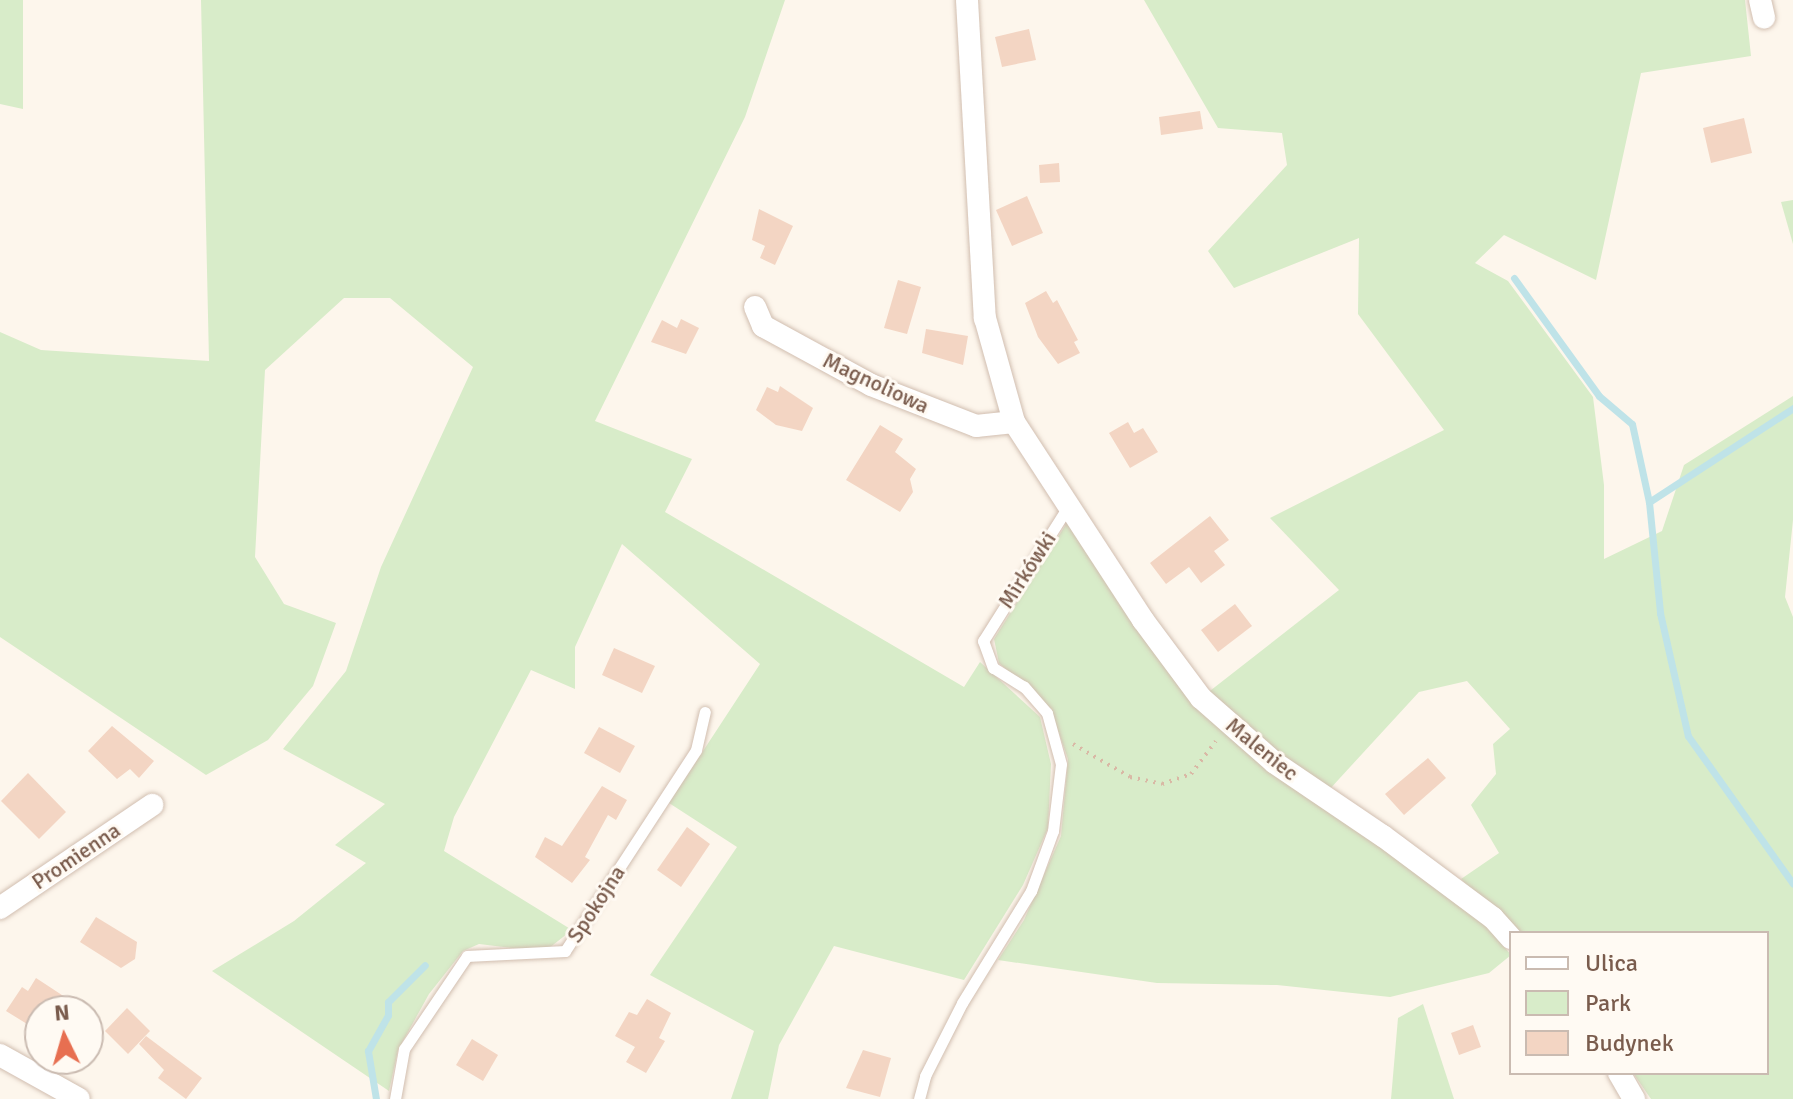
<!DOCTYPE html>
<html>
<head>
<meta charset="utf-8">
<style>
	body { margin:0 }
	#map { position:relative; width:1793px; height:1099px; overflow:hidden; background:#fdf6ec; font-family:Signika,sans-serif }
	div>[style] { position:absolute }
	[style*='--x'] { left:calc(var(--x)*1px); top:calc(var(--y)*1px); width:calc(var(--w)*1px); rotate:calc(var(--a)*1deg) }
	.green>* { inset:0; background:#d8ecc9 }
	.stream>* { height:7px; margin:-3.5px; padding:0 3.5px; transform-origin:3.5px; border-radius:3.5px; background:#bfe3e8 }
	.building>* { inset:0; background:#f3d5c3 }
	.path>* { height:4px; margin-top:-2px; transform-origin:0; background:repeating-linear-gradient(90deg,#d9b8a5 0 2px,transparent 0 8px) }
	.roads { filter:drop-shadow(0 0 2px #d1beb0) drop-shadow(0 0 2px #d1beb0) }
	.lane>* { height:11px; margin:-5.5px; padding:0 5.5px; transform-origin:5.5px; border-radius:5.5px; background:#fff }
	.street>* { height:22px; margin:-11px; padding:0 11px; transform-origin:11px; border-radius:11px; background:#fff }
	span { translate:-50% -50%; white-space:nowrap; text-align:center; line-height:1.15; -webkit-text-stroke:6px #fffaf3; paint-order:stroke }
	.street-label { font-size:22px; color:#7a5c4d }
	.legend { position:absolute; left:1509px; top:931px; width:260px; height:144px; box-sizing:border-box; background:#fffaf3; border:2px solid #cabbb1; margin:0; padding:10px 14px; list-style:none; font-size:24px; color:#7a5c4d }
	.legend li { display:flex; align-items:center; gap:16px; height:40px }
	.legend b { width:40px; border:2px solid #cabbb1 }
	.north { position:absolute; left:24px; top:995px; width:80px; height:80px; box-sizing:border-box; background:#fffaf3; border:2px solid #cabbb1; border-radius:50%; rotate:355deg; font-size:22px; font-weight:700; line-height:32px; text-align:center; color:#7a5c4d }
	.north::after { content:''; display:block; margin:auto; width:28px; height:36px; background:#e76f51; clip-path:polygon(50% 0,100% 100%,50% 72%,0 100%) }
</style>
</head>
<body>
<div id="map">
	<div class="green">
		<i style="clip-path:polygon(0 0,23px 0,23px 109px,0 104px)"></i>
		<i style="clip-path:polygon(201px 0,785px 0,745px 117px,595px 421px,692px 459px,665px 512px,964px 687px,980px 662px,1040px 717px,1051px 764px,1048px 828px,1023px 885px,964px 980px,834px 946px,779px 1045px,768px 1099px,731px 1099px,754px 1031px,650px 975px,737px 847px,669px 803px,760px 664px,622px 544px,575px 647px,575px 689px,531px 670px,454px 817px,444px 851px,572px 930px,544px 952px,479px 944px,463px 951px,429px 994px,398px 1050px,389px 1091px,212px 971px,294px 921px,366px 863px,335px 845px,385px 804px,283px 749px,346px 671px,381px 567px,473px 367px,390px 298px,344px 298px,265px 370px,255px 557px,284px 604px,336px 623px,313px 686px,268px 740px,206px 775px,0 637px,0 332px,41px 350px,209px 361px)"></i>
		<i style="clip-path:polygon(1144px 0,1745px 0,1751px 56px,1641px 73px,1596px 280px,1504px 235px,1475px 263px,1508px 281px,1593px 397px,1604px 485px,1604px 559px,1662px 531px,1684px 465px,1793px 396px,1793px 520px,1785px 597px,1793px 617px,1793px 1099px,1651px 1099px,1633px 1073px,1767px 1073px,1767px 933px,1513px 933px,1461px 879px,1499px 853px,1471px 805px,1496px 774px,1493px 744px,1510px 729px,1467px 681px,1419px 692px,1328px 791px,1206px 694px,1339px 590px,1270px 518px,1444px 430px,1358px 314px,1359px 238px,1234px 288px,1208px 251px,1287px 165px,1282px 133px,1218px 128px)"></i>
		<i style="clip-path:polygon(1793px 200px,1793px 244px,1781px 202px)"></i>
		<i style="clip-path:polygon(1068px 521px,1188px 692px,1476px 913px,1511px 955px,1489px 973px,1390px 997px,1277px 985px,1157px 983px,998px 960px,1024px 920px,1061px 836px,1068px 759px,1050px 708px,999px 663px,994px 639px)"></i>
		<i style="clip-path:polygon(1423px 1004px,1454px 1099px,1391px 1099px,1398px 1018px)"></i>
	</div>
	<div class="stream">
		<i style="--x:1514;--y:278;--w:145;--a:54.2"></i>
		<i style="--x:1599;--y:396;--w:43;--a:40.3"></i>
		<i style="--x:1632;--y:424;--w:80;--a:77.7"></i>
		<i style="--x:1649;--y:502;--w:112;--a:84.3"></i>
		<i style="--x:1660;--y:613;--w:126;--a:77.2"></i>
		<i style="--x:1688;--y:736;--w:181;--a:54.6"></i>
		<i style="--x:1649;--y:502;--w:172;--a:-33.1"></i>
		<i style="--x:376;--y:1099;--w:49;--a:-99.5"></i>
		<i style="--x:368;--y:1051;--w:41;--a:-60.9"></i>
		<i style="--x:388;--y:1015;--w:13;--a:-90"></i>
		<i style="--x:388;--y:1002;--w:52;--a:-45"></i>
	</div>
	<div class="building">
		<i style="clip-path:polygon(1029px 29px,1036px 60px,1002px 67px,995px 37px)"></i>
		<i style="clip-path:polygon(1200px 111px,1203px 129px,1161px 135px,1159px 117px)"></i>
		<i style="clip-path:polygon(1744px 118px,1752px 153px,1711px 163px,1703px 128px)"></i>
		<i style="clip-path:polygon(1059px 163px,1060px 182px,1040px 183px,1039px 165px)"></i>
		<i style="clip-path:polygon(1027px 196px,1043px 233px,1012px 246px,996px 210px)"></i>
		<i style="clip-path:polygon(759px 209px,793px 226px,775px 265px,760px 258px,765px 246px,752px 240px)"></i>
		<i style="clip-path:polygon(898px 280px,921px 287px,907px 334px,884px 328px)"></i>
		<i style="clip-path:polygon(1046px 291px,1053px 303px,1057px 300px,1078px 340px,1074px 342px,1080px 353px,1058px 364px,1038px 337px,1025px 303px)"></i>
		<i style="clip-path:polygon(681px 319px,699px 328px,686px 354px,651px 342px,662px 320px,677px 328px)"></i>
		<i style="clip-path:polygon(926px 329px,968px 336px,963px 365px,922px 353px)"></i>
		<i style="clip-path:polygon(780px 386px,813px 408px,802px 431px,776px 425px,756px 410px,767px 387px,778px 392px)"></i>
		<i style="clip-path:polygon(1128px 422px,1134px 433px,1143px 428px,1158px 452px,1130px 468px,1109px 433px)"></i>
		<i style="clip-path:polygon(880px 425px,903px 439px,895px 452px,916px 469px,910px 479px,913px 492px,900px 512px,846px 480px)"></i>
		<i style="clip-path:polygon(1210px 516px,1229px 540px,1214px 551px,1225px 565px,1201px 583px,1189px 567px,1166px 584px,1150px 563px)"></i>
		<i style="clip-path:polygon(1235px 604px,1252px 626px,1218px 652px,1201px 630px)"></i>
		<i style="clip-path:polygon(614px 648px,655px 666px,642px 693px,602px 675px)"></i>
		<i style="clip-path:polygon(112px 726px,154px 761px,139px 778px,130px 769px,117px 779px,88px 751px)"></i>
		<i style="clip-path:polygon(599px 727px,635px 746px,620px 773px,584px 753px)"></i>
		<i style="clip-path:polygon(1428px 758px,1446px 778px,1404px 815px,1385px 794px)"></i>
		<i style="clip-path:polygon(28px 773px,66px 812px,39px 839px,1px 801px)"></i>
		<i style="clip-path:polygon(602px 786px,627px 800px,616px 820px,608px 815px,585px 857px,590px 860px,572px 883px,535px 857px,545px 837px,562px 846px)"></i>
		<i style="clip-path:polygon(687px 827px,710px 844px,681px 887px,657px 870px)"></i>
		<i style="clip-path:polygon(96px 917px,137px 942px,135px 959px,121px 968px,80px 942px)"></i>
		<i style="clip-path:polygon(36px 978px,65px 997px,56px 1011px,40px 1011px,40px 1032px,6px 1011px,22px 987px,28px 991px)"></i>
		<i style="clip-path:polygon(647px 999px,671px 1013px,659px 1038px,665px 1041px,646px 1073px,626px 1062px,635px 1047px,615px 1036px,629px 1012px,637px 1015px)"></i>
		<i style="clip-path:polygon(127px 1008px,150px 1031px,128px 1054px,105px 1031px)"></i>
		<i style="clip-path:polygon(1473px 1025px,1481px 1047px,1459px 1055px,1451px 1033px)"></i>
		<i style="clip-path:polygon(146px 1036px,202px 1078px,186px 1099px,158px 1078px,164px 1070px,139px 1044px)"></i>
		<i style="clip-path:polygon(472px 1039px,498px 1055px,483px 1081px,456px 1065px)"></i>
		<i style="clip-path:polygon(863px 1050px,891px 1058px,880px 1097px,846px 1088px)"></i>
	</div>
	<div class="path">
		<i style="--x:1073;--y:744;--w:66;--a:30.1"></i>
		<i style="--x:1130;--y:777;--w:33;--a:12"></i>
		<i style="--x:1162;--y:784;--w:31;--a:-19"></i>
		<i style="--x:1191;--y:774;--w:41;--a:-52.9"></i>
	</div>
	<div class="roads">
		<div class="lane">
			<i style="--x:395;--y:1099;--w:51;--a:-79.8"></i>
			<i style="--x:404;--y:1049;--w:112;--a:-55.9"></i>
			<i style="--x:467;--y:956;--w:98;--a:-2.9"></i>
			<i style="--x:565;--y:951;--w:240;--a:-56.9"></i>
			<i style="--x:696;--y:750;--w:39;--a:-77"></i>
			<i style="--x:919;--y:1099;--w:24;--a:-75"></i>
			<i style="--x:925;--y:1076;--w:82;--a:-63.1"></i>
			<i style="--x:962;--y:1003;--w:132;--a:-58.4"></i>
			<i style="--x:1031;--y:891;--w:64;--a:-69.9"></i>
			<i style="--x:1053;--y:831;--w:67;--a:-83.2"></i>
			<i style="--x:1061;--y:764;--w:53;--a:-105.4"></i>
			<i style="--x:1047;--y:713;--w:35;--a:-131"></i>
			<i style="--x:1024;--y:687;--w:36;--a:-148"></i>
			<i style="--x:993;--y:668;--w:29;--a:-110"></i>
			<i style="--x:983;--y:641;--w:161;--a:-57.7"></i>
		</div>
		<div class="street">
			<i style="--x:967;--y:0;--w:319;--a:86.8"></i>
			<i style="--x:985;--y:318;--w:108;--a:74.4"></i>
			<i style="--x:1014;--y:422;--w:236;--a:56.9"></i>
			<i style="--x:1143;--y:620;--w:97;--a:53.4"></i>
			<i style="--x:1201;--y:698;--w:98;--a:41.3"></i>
			<i style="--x:1275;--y:763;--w:130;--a:34.1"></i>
			<i style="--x:1383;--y:836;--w:137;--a:36.7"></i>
			<i style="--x:1493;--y:918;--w:27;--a:48"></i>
			<i style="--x:1760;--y:0;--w:18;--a:77"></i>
			<i style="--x:755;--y:307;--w:21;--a:67"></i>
			<i style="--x:763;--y:326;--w:123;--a:28.6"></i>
			<i style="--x:871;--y:385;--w:113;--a:21.3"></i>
			<i style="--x:976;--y:426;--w:38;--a:-6"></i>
			<i style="--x:0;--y:908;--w:184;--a:-34.1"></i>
			<i style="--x:0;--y:1055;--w:90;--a:29.1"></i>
			<i style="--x:1619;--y:1073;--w:30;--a:60"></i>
		</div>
	</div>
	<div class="street-label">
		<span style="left:876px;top:383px;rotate:25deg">Magnoliowa</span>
		<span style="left:1027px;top:570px;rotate:-57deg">Mirkówki</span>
		<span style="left:1262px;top:749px;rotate:39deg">Maleniec</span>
		<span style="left:76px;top:856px;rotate:-34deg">Promienna</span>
		<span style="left:596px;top:904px;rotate:-57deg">Spokojna</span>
	</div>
	<ul class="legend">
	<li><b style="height:10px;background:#fff"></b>Ulica</li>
	<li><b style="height:22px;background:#d8ecc9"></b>Park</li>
	<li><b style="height:22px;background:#f3d5c3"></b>Budynek</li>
	</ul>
	<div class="north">N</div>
</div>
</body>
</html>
